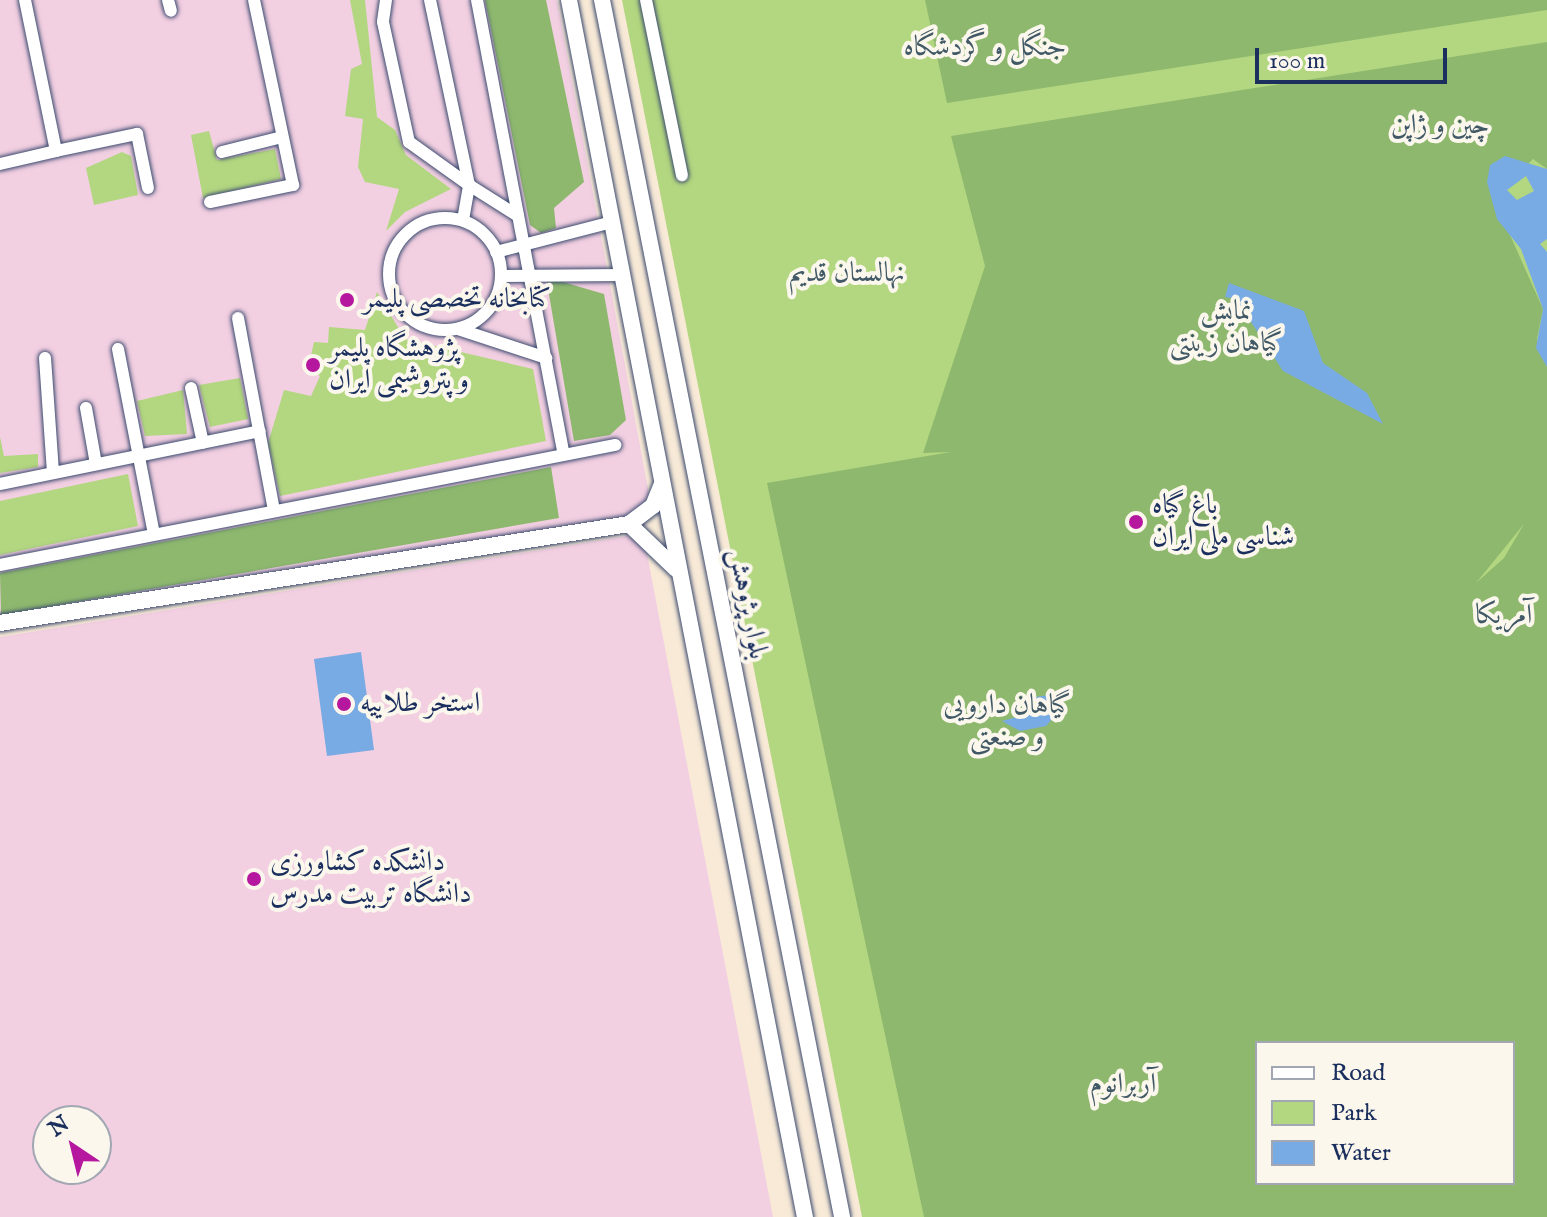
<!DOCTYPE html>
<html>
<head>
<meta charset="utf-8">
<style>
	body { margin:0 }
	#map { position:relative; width:1547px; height:1217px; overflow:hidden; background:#f8ead7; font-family:"IM FELL English",Amiri,serif }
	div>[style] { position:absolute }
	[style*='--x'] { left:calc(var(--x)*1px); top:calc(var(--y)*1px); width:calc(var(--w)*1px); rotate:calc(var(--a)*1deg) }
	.built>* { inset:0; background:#f2cfe1 }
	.green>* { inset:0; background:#b3d780 }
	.forest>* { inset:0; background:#8eb86e }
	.water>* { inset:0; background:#78aae4 }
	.roads { filter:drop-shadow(0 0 2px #3c4b70) drop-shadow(0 0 2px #3c4b70) }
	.minor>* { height:12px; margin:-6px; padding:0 6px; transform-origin:6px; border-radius:6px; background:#fff }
	.minor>.ring { margin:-6px; padding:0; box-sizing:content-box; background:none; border:12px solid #fff; border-radius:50% }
	.tertiary>* { height:16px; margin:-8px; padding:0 8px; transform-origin:8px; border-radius:8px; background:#fff }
	.dots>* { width:22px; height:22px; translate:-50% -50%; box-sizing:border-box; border:4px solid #fbf7ec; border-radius:50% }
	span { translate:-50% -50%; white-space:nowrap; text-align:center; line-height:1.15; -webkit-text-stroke:8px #fbf7ec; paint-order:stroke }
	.park-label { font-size:28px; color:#415966 }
	.poi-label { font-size:28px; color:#1b2f5e }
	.left { translate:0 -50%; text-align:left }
	.street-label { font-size:28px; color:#1b2f5e }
	.legend { position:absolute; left:1255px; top:1041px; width:260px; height:144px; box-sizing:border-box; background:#fbf7ec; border:2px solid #a1a7b3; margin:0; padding:10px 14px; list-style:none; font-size:24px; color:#1b2f5e }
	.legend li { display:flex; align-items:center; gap:16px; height:40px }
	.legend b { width:40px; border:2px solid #a1a7b3 }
	.north { position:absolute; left:32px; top:1105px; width:80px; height:80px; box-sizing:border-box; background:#fbf7ec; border:2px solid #a1a7b3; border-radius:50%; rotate:325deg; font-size:22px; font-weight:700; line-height:32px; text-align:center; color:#1b2f5e }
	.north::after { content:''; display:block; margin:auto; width:28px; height:36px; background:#b5179e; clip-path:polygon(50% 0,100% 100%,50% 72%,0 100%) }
	.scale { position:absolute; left:1255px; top:48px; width:192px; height:36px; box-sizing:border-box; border:4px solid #1b2f5e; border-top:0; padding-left:10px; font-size:24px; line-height:28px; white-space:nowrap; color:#1b2f5e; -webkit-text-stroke:6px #fbf7ec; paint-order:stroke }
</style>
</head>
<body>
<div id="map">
	<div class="built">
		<i style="clip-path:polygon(0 0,557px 0,649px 494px,642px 505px,628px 516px,0 614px)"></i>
		<i style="clip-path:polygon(evenodd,627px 536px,645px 543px,773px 1217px,0 1217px,0 637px,627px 536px,48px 1121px,96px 1121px,96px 1169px,48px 1169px,48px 1121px)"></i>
	</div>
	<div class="green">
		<i style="clip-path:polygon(350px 0,365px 0,377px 117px,395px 130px,406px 155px,451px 189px,405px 212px,386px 231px,399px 189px,365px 182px,358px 167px,363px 119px,345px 116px,351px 69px,362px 64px)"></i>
		<i style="clip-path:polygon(evenodd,622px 0,1547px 0,1547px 1217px,862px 1217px,622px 0,1257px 1043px,1513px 1043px,1513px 1183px,1257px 1183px,1257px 1043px)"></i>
		<i style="clip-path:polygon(209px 131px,217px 160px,275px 149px,281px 179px,203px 198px,191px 135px)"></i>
		<i style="clip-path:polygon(122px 152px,131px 156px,138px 195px,94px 205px,86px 168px)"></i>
		<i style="clip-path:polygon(377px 292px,405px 339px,533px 369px,546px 441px,280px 496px,268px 443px,284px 390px,311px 396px,320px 376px,308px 369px,314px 342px,328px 343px,329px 327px,365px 330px)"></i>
		<i style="clip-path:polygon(240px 378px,248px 419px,210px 427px,199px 385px)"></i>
		<i style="clip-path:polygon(183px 390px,187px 434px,145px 436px,137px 401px)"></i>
		<i style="clip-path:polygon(0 437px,4px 456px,38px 454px,38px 467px,0 473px)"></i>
		<i style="clip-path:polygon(128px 474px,138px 526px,0 555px,0 501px)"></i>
	</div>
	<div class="forest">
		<i style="clip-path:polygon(485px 0,546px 0,584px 182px,554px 208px,556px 228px,541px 233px,530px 225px)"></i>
		<i style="clip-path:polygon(925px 0,1547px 0,1547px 10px,947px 103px)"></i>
		<i style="clip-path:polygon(evenodd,1547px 42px,1547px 169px,1533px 159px,1494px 199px,1543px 309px,1537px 339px,1547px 367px,1547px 1217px,924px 1217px,767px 483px,951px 452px,923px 453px,985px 266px,951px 136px,1547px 42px,1524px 524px,1504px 558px,1476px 583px,1524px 524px,1547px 42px,1257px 1043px,1513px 1043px,1513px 1183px,1257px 1183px,1257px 1043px)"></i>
		<i style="clip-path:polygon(546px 277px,604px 294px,626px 420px,610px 435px,574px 441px)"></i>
		<i style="clip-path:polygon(551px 467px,559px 518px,1px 615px,0 573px)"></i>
	</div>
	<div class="water">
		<i style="clip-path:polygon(evenodd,1505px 156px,1547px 169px,1547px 239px,1540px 244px,1547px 252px,1547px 367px,1536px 348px,1543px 309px,1521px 249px,1497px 219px,1487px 182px,1490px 165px,1505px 156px,1526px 176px,1534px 191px,1517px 200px,1507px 190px,1526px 176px)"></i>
		<i style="clip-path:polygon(1229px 283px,1304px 311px,1323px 363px,1367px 393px,1383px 424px,1283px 371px,1236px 299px,1225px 297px)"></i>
		<i style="clip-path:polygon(361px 652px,374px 750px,327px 756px,314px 659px)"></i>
		<i style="clip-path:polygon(1049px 695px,1055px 716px,1046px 726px,1020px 731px,1002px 721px,1021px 716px,1029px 698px)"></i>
	</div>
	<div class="roads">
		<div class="minor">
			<i style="--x:25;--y:0;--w:154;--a:78.4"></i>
			<i style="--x:56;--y:151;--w:83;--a:-11.9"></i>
			<i style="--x:137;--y:134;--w:55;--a:78.5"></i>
			<i style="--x:168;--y:0;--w:11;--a:75"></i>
			<i style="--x:386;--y:0;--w:22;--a:98"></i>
			<i style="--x:383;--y:22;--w:123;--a:77.8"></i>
			<i style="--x:409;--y:142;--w:74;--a:35.6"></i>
			<i style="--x:430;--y:0;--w:189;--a:78.1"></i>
			<i style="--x:477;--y:0;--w:462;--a:79.2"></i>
			<i style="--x:646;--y:0;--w:179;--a:78.4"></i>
			<i style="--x:222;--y:152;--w:62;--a:-14"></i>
			<i style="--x:0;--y:164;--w:57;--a:-13.1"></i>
			<i style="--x:210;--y:202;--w:85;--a:-11.6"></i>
			<i style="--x:293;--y:185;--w:189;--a:-101.9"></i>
			<i class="ring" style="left:389px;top:218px;width:100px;height:100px"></i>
			<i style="--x:463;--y:220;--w:36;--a:-80"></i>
			<i style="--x:469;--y:185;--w:58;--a:32.3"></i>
			<i style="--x:496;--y:252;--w:120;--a:-14.5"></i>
			<i style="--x:501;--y:276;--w:121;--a:-0.5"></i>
			<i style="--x:238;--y:318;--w:196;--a:79.4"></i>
			<i style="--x:458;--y:329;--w:93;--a:18.2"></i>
			<i style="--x:118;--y:349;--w:188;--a:79"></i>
			<i style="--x:45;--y:358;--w:115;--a:86"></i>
			<i style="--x:191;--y:388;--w:56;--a:77.7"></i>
			<i style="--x:86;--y:408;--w:57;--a:79.9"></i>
			<i style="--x:0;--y:484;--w:265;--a:-11.5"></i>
			<i style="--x:0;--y:565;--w:627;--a:-11.04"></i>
		</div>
		<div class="tertiary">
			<i style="--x:569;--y:0;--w:1240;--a:79.03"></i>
			<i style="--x:602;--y:0;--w:1240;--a:78.84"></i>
			<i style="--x:629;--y:524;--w:65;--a:43.8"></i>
			<i style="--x:0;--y:623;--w:637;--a:-8.94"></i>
			<i style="--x:629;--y:524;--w:30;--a:-37"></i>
			<i style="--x:653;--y:506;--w:24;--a:-68"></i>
		</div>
	</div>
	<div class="dots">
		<i style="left:347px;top:300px;background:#b5179e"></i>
		<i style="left:313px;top:365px;background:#b5179e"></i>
		<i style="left:1136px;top:522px;background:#b5179e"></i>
		<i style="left:344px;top:704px;background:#b5179e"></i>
		<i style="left:254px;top:879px;background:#b5179e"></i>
	</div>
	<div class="park-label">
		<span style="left:985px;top:48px">جنگل و گردشگاه</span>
		<span style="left:1440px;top:126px">چین و ژاپن</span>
		<span style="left:847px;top:274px">نهالستان قدیم</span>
		<span style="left:1226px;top:328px">نمایش<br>گیاهان زینتی</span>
		<span style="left:1504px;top:616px">آمریکا</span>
		<span style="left:1007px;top:722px">گیاهان دارویی<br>و صنعتی</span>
		<span style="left:1123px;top:1085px">آربرانوم</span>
	</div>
	<div class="poi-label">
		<span class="left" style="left:363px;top:300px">کتابخانه تخصصی پلیمر</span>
		<span class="left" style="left:329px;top:365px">پژوهشگاه پلیمر<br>و پتروشیمی ایران</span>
		<span class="left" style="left:1152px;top:522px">باغ گیاه‌<br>شناسی ملی ایران</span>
		<span class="left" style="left:360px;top:704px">استخر طلاییه</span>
		<span class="left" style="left:270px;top:879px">دانشکده کشاورزی<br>دانشگاه تربیت مدرس</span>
	</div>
	<div class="street-label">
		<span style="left:747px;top:604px;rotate:79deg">بلوار پژوهش</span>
	</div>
	<ul class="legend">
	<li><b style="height:10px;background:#fff"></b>Road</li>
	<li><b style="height:22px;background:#b3d780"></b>Park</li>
	<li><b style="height:22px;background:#78aae4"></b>Water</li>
	</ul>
	<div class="north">N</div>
	<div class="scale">100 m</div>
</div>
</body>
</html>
